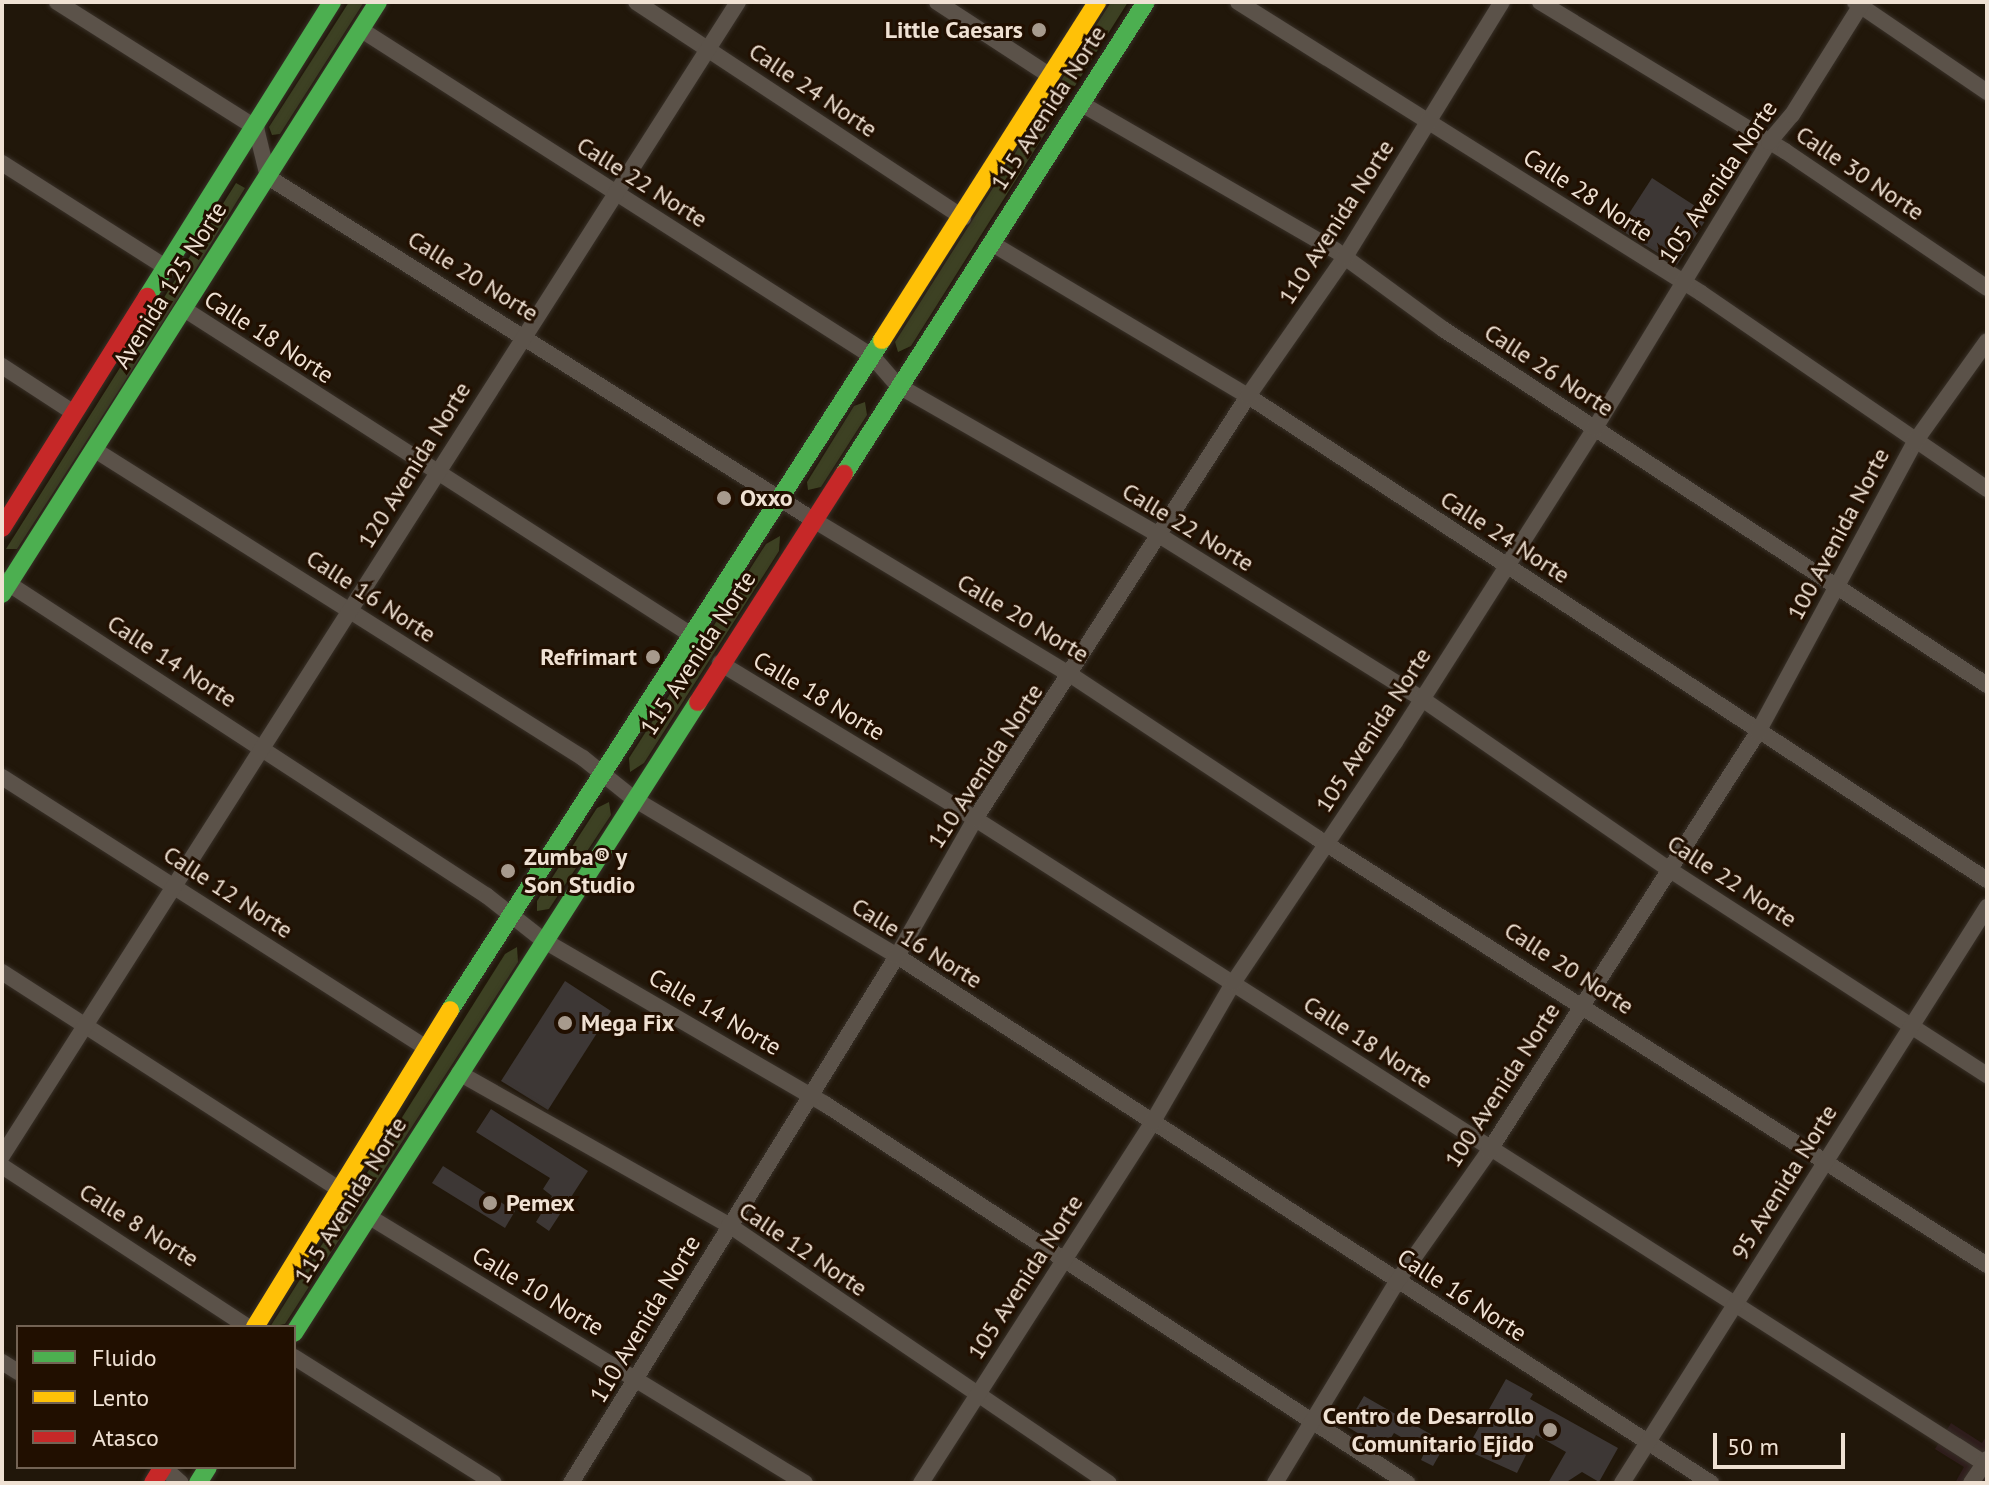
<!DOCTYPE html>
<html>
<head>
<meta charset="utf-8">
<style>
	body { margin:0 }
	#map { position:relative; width:1989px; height:1485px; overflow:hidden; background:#21170a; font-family:"PT Sans",sans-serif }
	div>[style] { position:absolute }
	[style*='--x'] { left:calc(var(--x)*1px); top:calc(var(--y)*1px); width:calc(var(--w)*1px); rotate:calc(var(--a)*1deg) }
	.commercial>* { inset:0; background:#2f1d1c }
	.green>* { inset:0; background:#3d4123 }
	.building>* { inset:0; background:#3d3735 }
	.roads { filter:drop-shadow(0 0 2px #383028) drop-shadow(0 0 2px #383028) }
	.street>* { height:16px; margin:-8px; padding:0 8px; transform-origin:8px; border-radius:8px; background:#5b5249 }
	.fast>* { height:18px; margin:-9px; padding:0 9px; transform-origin:9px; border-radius:9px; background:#4caf50 }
	.slow>* { height:18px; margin:-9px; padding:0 9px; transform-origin:9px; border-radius:9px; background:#ffc107 }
	.jam>* { height:18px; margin:-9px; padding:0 9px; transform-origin:9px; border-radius:9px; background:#c62828 }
	.dots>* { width:22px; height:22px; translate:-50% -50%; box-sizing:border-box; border:4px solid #210f00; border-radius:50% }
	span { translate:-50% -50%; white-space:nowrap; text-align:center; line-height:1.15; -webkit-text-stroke:6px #210f00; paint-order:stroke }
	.poi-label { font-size:24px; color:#efe1d3; font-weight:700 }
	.right { translate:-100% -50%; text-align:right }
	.left { translate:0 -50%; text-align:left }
	.street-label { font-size:24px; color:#efe1d3 }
	.frame { position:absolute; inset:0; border:4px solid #efe1d3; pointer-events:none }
	.legend { position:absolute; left:16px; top:1325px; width:280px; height:144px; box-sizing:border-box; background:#210f00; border:2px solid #736354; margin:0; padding:10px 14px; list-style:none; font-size:24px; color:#efe1d3 }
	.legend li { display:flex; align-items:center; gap:16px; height:40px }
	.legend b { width:40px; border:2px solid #736354 }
	.scale { position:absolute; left:1713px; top:1433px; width:132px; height:36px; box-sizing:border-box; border:4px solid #efe1d3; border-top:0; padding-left:10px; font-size:24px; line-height:28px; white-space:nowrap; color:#efe1d3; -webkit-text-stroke:6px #210f00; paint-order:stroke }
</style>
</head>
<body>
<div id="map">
	<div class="commercial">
		<i style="clip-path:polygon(1951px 1423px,1982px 1443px,1987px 1435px,1987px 1483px,1955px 1483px,1964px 1467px,1935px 1449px)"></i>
	</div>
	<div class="green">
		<i style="clip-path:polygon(349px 2px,364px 2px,280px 134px,272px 135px,269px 127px)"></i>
		<i style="clip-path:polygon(1111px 2px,1128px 2px,911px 346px,898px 352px,895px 342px)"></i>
		<i style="clip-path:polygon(236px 183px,245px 188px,177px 300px,17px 549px,6px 549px)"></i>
		<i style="clip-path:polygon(865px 402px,867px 415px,821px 487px,808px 490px,807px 482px,854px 406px)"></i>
		<i style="clip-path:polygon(780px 536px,779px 551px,644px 763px,630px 772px,629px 758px,766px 544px)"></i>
		<i style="clip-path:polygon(609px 802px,611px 815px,549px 909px,537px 911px,537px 901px,597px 808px)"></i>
		<i style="clip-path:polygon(517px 947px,518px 962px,285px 1324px,270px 1327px,505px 954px)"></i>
	</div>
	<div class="building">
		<i style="clip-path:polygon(1652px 178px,1709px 215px,1677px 265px,1619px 229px)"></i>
		<i style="clip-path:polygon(565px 981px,611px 1011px,548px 1110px,501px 1081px)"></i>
		<i style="clip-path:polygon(491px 1109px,588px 1171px,549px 1231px,536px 1222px,552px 1196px,543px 1189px,550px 1178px,476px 1132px)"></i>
		<i style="clip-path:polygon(443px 1166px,515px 1211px,505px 1228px,432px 1183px)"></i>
		<i style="clip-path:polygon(1506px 1379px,1533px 1394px,1530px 1399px,1618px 1448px,1599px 1482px,1582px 1472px,1565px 1483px,1548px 1483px,1566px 1452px,1536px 1435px,1517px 1473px,1466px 1450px)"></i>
		<i style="clip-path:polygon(1364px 1396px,1446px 1443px,1433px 1466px,1421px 1460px,1425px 1451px,1394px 1433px,1384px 1449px,1346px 1426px)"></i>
	</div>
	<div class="roads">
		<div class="street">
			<i style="--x:57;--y:2;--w:236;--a:32.3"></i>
			<i style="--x:256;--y:128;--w:50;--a:76.2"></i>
			<i style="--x:268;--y:177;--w:643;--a:32.16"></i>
			<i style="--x:812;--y:519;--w:302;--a:31.1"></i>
			<i style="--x:1071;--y:675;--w:295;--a:33.5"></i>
			<i style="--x:1317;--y:838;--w:794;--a:32.51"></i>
			<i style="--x:636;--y:2;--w:392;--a:33.4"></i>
			<i style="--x:937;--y:2;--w:134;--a:33.1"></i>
			<i style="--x:1238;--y:2;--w:547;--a:32.15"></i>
			<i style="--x:1701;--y:293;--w:347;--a:34.4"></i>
			<i style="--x:1540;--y:2;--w:287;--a:31.3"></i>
			<i style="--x:1785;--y:151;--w:244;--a:34.1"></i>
			<i style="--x:1855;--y:2;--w:160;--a:34.3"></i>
			<i style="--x:360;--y:29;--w:609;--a:32.59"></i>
			<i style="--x:873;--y:357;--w:37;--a:49"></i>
			<i style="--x:897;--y:385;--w:305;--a:29.8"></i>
			<i style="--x:1162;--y:537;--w:306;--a:31.9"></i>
			<i style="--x:1422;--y:699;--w:301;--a:34.6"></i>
			<i style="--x:1670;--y:870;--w:378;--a:32.9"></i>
			<i style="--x:1080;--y:103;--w:294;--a:30"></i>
			<i style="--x:1335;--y:250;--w:134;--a:36.2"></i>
			<i style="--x:1443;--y:329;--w:650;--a:33.2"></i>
			<i style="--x:2;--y:163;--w:196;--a:32.5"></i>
			<i style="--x:991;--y:243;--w:299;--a:30.8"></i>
			<i style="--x:1248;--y:396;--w:883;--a:33.22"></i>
			<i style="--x:184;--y:309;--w:605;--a:32.72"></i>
			<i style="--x:2;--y:366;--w:86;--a:33.1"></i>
			<i style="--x:95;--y:450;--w:577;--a:32.26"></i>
			<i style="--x:583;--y:758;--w:65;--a:38.8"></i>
			<i style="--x:634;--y:799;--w:306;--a:30.8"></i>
			<i style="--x:897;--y:956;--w:970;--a:32.92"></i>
			<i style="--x:3;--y:580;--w:578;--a:33.14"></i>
			<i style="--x:487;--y:896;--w:71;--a:38.2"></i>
			<i style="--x:543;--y:940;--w:326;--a:30.2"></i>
			<i style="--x:825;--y:1104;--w:695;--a:33.07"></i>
			<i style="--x:720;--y:663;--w:275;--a:31.3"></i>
			<i style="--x:955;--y:806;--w:1224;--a:32.56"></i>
			<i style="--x:2;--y:777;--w:505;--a:32.56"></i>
			<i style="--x:2;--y:972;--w:401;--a:32.8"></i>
			<i style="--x:459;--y:1073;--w:310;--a:29.4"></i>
			<i style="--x:729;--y:1225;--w:459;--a:34.2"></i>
			<i style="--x:2;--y:1156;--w:1369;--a:-57.47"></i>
			<i style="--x:2;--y:1166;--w:294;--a:33.2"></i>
			<i style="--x:368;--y:1216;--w:512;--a:31.42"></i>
			<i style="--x:294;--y:1357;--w:236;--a:32.2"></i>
			<i style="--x:2;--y:1362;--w:19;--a:32"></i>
			<i style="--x:163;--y:1467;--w:24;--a:42"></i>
			<i style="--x:571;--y:1483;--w:620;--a:-58.26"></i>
			<i style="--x:897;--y:956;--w:158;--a:-60.3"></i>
			<i style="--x:975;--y:819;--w:503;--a:-57.16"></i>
			<i style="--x:1248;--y:396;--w:169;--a:-55.1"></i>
			<i style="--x:1345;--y:257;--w:299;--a:-58.4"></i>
			<i style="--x:921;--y:1483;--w:428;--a:-57.3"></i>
			<i style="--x:1152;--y:1123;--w:162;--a:-59.9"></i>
			<i style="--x:1233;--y:983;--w:290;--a:-56.1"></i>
			<i style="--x:1395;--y:742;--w:372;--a:-57.5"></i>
			<i style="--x:1595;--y:428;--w:335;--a:-58.7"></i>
			<i style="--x:1769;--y:142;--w:35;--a:-50"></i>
			<i style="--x:1792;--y:115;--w:133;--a:-57.9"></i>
			<i style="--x:1275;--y:1483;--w:234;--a:-58.8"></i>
			<i style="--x:1396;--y:1283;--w:161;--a:-54.8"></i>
			<i style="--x:1489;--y:1151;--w:498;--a:-57.3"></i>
			<i style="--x:1758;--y:732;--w:328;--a:-61.6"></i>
			<i style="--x:1914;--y:443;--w:125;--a:-54.4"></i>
			<i style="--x:1622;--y:1483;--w:682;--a:-57.64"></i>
			<i style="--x:1971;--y:1483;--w:29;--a:-56"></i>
		</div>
		<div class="fast">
			<i style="--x:147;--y:297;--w:348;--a:-57.9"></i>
			<i style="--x:844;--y:474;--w:560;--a:-57.39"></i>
			<i style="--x:2;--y:594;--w:701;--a:-57.58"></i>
			<i style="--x:450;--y:1010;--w:797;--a:-57.19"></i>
			<i style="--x:294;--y:1333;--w:749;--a:-57.37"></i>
			<i style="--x:198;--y:1483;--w:19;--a:-58"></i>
		</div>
		<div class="slow">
			<i style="--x:882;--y:340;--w:401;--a:-57.5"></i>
			<i style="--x:255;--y:1327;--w:372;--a:-58.4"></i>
		</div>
		<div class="jam">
			<i style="--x:2;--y:528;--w:273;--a:-57.9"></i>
			<i style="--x:698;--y:702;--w:271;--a:-57.4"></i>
			<i style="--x:153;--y:1483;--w:19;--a:-58"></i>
		</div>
	</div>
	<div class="dots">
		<i style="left:1039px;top:30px;background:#a79a8d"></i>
		<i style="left:724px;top:498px;background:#a79a8d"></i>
		<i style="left:653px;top:657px;background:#a79a8d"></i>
		<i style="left:508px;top:871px;background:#a79a8d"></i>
		<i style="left:565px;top:1023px;background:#a79a8d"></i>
		<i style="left:490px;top:1203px;background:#a79a8d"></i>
		<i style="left:1550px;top:1430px;background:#a79a8d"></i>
	</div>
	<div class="poi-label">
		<span class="right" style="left:1023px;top:30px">Little Caesars</span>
		<span class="left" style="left:740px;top:498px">Oxxo</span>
		<span class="right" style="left:637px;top:657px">Refrimart</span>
		<span class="left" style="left:524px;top:871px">Zumba® y<br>Son Studio</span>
		<span class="left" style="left:581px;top:1023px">Mega Fix</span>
		<span class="left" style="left:506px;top:1203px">Pemex</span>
		<span class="right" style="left:1534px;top:1430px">Centro de Desarrollo<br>Comunitario Ejido</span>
	</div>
	<div class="street-label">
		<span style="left:813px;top:90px;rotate:34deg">Calle 24 Norte</span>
		<span style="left:1048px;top:108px;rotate:-57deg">115 Avenida Norte</span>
		<span style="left:1860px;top:173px;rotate:34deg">Calle 30 Norte</span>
		<span style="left:642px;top:182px;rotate:32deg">Calle 22 Norte</span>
		<span style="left:1718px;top:182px;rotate:-56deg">105 Avenida Norte</span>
		<span style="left:1588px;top:195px;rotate:33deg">Calle 28 Norte</span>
		<span style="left:1336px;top:222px;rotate:-57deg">110 Avenida Norte</span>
		<span style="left:473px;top:276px;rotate:32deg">Calle 20 Norte</span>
		<span style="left:170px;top:285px;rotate:-58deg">Avenida 125 Norte</span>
		<span style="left:269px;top:337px;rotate:33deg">Calle 18 Norte</span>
		<span style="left:1549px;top:370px;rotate:33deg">Calle 26 Norte</span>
		<span style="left:414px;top:465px;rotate:-58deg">120 Avenida Norte</span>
		<span style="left:1188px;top:527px;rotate:31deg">Calle 22 Norte</span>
		<span style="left:1838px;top:534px;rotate:-62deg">100 Avenida Norte</span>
		<span style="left:1505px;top:537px;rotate:33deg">Calle 24 Norte</span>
		<span style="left:371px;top:596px;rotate:33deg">Calle 16 Norte</span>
		<span style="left:1023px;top:618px;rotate:31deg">Calle 20 Norte</span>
		<span style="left:698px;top:653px;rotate:-57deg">115 Avenida Norte</span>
		<span style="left:172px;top:661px;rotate:33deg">Calle 14 Norte</span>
		<span style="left:819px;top:696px;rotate:31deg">Calle 18 Norte</span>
		<span style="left:1373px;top:730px;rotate:-57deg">105 Avenida Norte</span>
		<span style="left:985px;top:766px;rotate:-57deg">110 Avenida Norte</span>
		<span style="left:1732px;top:881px;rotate:33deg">Calle 22 Norte</span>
		<span style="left:228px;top:892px;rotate:33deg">Calle 12 Norte</span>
		<span style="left:917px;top:943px;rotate:32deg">Calle 16 Norte</span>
		<span style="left:1569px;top:968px;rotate:33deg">Calle 20 Norte</span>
		<span style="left:715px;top:1012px;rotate:30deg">Calle 14 Norte</span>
		<span style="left:1368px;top:1042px;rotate:33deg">Calle 18 Norte</span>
		<span style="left:1502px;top:1085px;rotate:-57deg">100 Avenida Norte</span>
		<span style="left:1784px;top:1182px;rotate:-58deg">95 Avenida Norte</span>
		<span style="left:350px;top:1200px;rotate:-58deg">115 Avenida Norte</span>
		<span style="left:139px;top:1225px;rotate:32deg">Calle 8 Norte</span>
		<span style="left:803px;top:1249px;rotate:34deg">Calle 12 Norte</span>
		<span style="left:1025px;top:1277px;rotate:-57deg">105 Avenida Norte</span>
		<span style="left:538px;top:1291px;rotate:31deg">Calle 10 Norte</span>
		<span style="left:1462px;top:1295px;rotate:33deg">Calle 16 Norte</span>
		<span style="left:645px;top:1319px;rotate:-59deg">110 Avenida Norte</span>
	</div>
	<div class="frame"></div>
	<ul class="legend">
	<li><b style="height:10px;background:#4caf50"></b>Fluido</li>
	<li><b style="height:10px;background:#ffc107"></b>Lento</li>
	<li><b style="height:10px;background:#c62828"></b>Atasco</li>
	</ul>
	<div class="scale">50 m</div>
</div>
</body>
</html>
